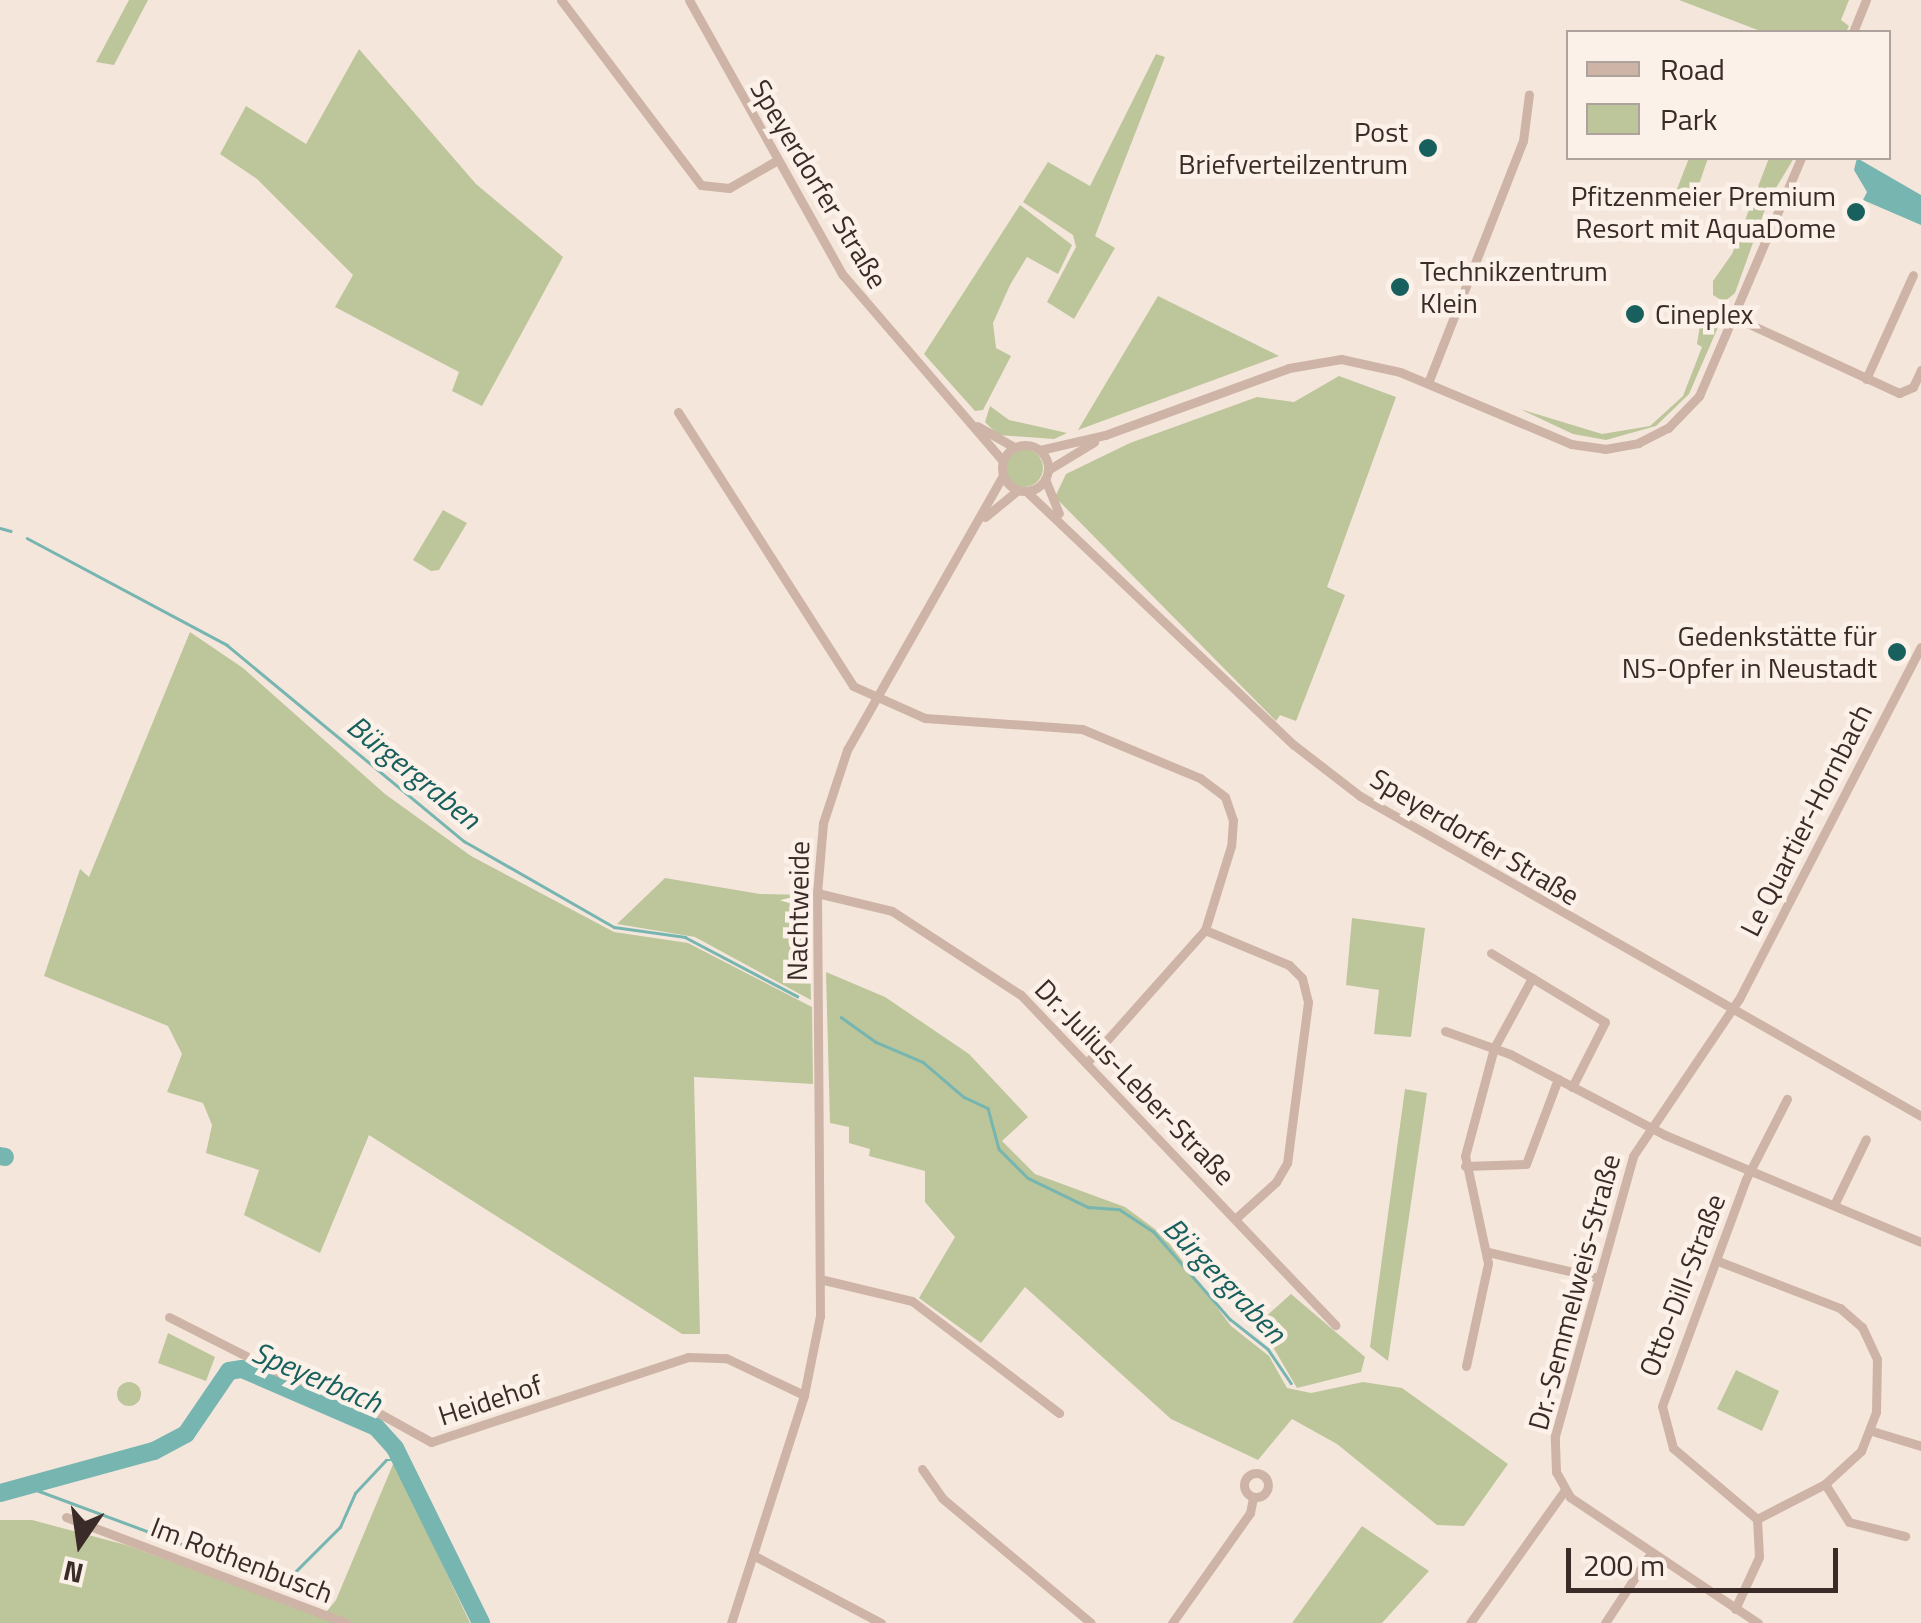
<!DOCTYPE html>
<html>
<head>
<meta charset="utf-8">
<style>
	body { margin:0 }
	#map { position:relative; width:1921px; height:1623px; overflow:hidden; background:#f5e6dc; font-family:"Titillium Web",sans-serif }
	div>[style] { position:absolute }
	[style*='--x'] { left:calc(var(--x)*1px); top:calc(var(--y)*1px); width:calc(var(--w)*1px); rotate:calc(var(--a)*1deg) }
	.green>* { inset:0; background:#bcc69a }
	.round { border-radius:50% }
	.water>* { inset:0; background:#77b5b1 }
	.stream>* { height:2.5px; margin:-1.25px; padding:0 1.25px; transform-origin:1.25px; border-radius:1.25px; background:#77b5b1 }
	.river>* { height:18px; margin:-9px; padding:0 9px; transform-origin:9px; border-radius:9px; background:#77b5b1 }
	.minor>* { height:9px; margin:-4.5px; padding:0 4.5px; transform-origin:4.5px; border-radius:4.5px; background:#ceb4a6 }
	.minor>.ring { margin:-4.5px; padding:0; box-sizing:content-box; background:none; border:9px solid #ceb4a6; border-radius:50% }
	.dots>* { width:28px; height:28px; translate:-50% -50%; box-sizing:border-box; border:5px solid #fcf1e9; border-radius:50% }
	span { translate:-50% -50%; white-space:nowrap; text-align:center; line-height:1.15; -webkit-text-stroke:9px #fcf1e9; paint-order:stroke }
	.poi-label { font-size:28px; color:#3a2b28 }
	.right { translate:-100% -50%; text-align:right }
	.left { translate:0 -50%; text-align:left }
	.street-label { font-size:28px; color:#3a2b28 }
	.water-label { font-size:30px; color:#18605d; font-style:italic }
	.legend { position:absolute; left:1566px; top:30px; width:325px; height:130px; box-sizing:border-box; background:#fcf1e9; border:2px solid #aea29c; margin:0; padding:12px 18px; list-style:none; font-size:30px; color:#3a2b28 }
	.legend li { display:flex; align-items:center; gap:20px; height:50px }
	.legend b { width:50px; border:2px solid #aea29c }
	.north { position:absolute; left:30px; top:1493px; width:100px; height:100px; -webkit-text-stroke:8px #fcf1e9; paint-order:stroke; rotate:193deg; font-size:28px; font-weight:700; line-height:40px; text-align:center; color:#3a2b28 }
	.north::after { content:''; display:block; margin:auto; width:35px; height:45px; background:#3a2b28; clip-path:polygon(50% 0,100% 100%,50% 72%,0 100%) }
	.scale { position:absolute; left:1566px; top:1548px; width:272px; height:45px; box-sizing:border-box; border:5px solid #3a2b28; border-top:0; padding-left:12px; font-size:30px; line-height:35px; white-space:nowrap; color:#3a2b28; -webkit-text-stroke:8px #fcf1e9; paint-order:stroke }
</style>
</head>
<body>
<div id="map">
	<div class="green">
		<i style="clip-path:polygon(129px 0,148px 0,114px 65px,96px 62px)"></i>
		<i style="clip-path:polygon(1679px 0,1849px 0,1841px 20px,1849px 26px,1846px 32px,1763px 32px)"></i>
		<i style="clip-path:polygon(359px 49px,476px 184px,563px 257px,482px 406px,452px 391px,459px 372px,335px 307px,353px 275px,257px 179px,220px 154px,246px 106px,306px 144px)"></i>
		<i style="clip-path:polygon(1156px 54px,1165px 57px,1095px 236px,1115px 248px,1074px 319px,1047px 302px,1076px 247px,1073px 235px,1023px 202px,1048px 162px,1090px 186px)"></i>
		<i style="clip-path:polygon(1689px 158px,1708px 158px,1695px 196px,1677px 189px)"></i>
		<i style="clip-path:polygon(1769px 158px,1794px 158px,1768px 201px,1735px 293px,1724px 302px,1713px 295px,1713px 281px,1732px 254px)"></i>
		<i style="clip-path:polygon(1020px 205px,1072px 245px,1058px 274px,1027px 257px,1010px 285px,993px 323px,996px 348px,1011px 356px,983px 410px,975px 411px,924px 354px)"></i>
		<i style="clip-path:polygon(1158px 296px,1279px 356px,1078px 430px)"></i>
		<i style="clip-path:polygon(1702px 312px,1722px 318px,1689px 394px,1656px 426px,1606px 440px,1573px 434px,1520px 409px,1602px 434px,1650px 426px,1683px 396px,1702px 347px,1697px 344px)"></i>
		<i style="clip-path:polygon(1339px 376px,1396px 397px,1327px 587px,1345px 595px,1296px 721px,1280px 715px,1276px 721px,1055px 497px,1066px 474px,1130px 443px,1257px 397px,1294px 402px)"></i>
		<i style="clip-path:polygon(990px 406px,1009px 420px,1067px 433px,1054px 439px,998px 435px,985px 422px)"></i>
		<i class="round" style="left:1005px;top:449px;width:38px;height:38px"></i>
		<i style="clip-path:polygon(443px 510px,467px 523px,439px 570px,431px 571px,413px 560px)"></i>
		<i style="clip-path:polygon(190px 632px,243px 668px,385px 794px,471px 856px,614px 932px,688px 943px,812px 1007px,813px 1084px,694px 1077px,700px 1334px,682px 1334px,369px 1135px,320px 1253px,244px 1215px,259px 1170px,206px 1153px,212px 1125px,203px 1103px,167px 1092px,182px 1054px,168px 1026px,44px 976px,80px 869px,89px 877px)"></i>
		<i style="clip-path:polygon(665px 878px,760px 894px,809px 895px,811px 1000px,695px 937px,617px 924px)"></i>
		<i style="clip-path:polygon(1352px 918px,1425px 928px,1411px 1037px,1374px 1034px,1379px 990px,1346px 985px)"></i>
		<i style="clip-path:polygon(826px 972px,885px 997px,969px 1054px,1028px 1117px,1002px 1141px,1035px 1174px,1125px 1207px,1163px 1235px,1231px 1326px,1269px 1356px,1287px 1388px,1311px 1393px,1363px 1382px,1402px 1388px,1508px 1464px,1464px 1526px,1437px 1525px,1337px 1444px,1292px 1419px,1258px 1460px,1171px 1419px,1025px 1287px,981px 1343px,919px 1298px,955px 1237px,925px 1202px,925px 1171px,869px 1156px,870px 1149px,849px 1143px,849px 1127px,830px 1123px)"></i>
		<i style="clip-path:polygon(1405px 1089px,1427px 1093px,1388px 1361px,1370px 1347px)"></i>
		<i style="clip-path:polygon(1291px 1294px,1365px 1357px,1361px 1372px,1297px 1388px,1273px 1347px,1253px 1328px)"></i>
		<i style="clip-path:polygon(168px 1333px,215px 1357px,206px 1381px,158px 1363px)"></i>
		<i style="clip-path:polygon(1736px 1370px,1779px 1391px,1762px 1431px,1717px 1409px)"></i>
		<i class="round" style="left:117px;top:1382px;width:24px;height:24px"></i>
		<i style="clip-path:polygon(394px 1462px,470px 1623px,0 1623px,0 1520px,32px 1520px,126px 1545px,322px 1617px,336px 1600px)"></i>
		<i style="clip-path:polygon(1362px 1526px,1429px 1571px,1382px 1623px,1292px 1623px)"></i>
	</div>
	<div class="water">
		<i style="clip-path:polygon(1857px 158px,1921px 195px,1921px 225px,1863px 200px,1867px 192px,1854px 170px)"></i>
	</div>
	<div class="stream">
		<i style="--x:0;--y:528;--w:11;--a:15"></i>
		<i style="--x:27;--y:538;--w:227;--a:28.1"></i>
		<i style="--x:227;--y:645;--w:308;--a:39.6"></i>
		<i style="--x:464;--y:841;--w:173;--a:29.8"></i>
		<i style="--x:614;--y:927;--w:72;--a:8"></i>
		<i style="--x:685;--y:937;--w:127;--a:27.8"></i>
		<i style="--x:841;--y:1017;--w:43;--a:35.5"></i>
		<i style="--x:876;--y:1042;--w:51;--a:23.1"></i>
		<i style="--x:923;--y:1062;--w:54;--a:40.5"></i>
		<i style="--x:964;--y:1097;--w:26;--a:25"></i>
		<i style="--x:988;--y:1108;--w:42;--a:75"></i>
		<i style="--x:999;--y:1149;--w:41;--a:45"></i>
		<i style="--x:1028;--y:1178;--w:67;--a:25.8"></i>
		<i style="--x:1088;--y:1207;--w:31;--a:4"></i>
		<i style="--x:1119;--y:1209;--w:42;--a:33.3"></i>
		<i style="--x:1154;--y:1232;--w:116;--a:48.9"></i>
		<i style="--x:1230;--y:1319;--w:48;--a:38.3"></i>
		<i style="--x:1268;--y:1349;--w:41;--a:55.9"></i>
		<i style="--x:23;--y:1485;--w:272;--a:20.4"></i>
		<i style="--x:278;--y:1580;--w:11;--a:-10"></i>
		<i style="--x:289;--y:1578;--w:72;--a:-45"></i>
		<i style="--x:340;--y:1527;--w:37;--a:-66"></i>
		<i style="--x:355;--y:1493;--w:45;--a:-46.8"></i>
		<i style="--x:386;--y:1460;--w:14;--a:0"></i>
	</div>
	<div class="river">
		<i style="--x:0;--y:1156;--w:5;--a:11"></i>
		<i style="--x:0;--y:1493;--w:160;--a:-15.3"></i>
		<i style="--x:154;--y:1451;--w:36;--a:-28"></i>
		<i style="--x:186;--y:1434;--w:76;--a:-55.7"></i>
		<i style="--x:229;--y:1371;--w:13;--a:-9"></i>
		<i style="--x:242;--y:1369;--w:146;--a:23.4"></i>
		<i style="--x:376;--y:1427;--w:28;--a:48"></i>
		<i style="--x:395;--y:1448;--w:195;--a:63.8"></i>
	</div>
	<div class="minor">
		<i style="--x:561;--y:0;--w:232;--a:52.9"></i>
		<i style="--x:701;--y:185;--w:28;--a:6"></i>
		<i style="--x:729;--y:188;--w:52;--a:-30"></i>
		<i style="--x:689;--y:0;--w:315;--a:60.8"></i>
		<i style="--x:843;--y:275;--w:245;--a:49.3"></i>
		<i style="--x:1853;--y:32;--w:35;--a:-68"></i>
		<i style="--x:1734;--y:317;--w:182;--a:24.7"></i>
		<i style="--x:1899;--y:393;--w:15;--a:-23"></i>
		<i style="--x:1913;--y:387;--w:19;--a:-65"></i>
		<i style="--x:1866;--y:379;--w:114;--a:-65.7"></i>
		<i style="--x:1428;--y:383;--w:260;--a:-68.6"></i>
		<i style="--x:1523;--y:141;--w:47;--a:-82.7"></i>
		<i style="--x:678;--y:412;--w:325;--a:57.4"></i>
		<i style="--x:853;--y:686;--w:79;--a:24"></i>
		<i style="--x:925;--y:718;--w:157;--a:4"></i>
		<i style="--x:1082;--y:729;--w:128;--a:22.6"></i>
		<i style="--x:1200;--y:778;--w:31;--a:37"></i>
		<i style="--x:1225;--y:797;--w:24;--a:71"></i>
		<i style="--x:1233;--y:820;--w:26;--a:94"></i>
		<i style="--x:1231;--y:846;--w:88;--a:107.2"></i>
		<i style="--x:1205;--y:930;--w:174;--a:131.7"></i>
		<i style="--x:977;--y:426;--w:43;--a:29.6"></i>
		<i class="ring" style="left:1002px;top:445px;width:37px;height:37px"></i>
		<i style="--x:1040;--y:450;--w:67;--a:-13"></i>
		<i style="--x:1105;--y:435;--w:196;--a:-20"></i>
		<i style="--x:1289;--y:368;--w:53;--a:-9.8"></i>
		<i style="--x:1341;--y:359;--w:60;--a:12.4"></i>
		<i style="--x:1400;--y:372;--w:186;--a:22.8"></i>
		<i style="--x:1571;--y:444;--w:34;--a:8"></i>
		<i style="--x:1605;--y:449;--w:34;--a:-10"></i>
		<i style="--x:1638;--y:443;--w:34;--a:-27"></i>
		<i style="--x:1668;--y:428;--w:45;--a:-45.9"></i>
		<i style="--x:1699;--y:396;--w:259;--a:-66.8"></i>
		<i style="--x:1048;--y:470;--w:54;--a:-31.3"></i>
		<i style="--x:1045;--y:479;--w:37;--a:68"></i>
		<i style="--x:1026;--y:491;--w:369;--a:43.5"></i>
		<i style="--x:1294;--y:745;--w:83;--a:37.7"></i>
		<i style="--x:1360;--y:796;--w:646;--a:29.7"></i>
		<i style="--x:985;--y:517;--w:43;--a:-39.3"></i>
		<i style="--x:817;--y:893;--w:77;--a:13.5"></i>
		<i style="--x:892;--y:911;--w:154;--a:33.1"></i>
		<i style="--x:1021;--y:995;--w:456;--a:46.4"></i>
		<i style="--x:1205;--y:930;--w:91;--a:22.6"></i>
		<i style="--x:1289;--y:965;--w:18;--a:45"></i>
		<i style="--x:1302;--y:978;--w:25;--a:76"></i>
		<i style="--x:1308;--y:1002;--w:162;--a:97.4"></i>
		<i style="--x:1287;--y:1163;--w:22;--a:120"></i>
		<i style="--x:1276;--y:1182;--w:55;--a:137.9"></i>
		<i style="--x:1491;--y:953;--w:133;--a:31.2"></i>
		<i style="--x:1605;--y:1022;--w:73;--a:116.9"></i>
		<i style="--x:1445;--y:1031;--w:69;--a:19.5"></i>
		<i style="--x:1510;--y:1054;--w:175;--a:27.6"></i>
		<i style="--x:1665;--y:1135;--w:277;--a:22.7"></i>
		<i style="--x:1465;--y:1166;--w:61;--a:-1.9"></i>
		<i style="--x:1526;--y:1164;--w:91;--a:-69.4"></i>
		<i style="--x:1834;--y:1205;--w:73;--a:-64.1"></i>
		<i style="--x:1488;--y:1252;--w:110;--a:13.2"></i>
		<i style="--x:1718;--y:1261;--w:131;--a:21.1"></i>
		<i style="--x:1840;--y:1308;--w:29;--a:41"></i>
		<i style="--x:1862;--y:1327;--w:35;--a:65"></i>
		<i style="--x:1877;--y:1359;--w:53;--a:91.1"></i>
		<i style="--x:1876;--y:1412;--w:42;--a:111"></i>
		<i style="--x:1861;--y:1451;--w:49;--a:137.5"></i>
		<i style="--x:1825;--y:1484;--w:76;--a:152.8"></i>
		<i style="--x:824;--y:1280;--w:90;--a:13.4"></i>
		<i style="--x:912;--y:1301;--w:185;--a:37.3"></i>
		<i style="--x:169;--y:1317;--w:127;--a:26.8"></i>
		<i style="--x:282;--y:1374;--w:70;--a:18.4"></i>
		<i style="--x:348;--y:1396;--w:95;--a:29"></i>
		<i style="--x:431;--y:1442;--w:271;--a:-18.3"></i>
		<i style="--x:688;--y:1357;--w:38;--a:2"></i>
		<i style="--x:726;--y:1358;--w:86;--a:25.4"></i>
		<i style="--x:1466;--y:1366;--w:105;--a:-77.9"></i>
		<i style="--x:1488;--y:1263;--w:109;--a:-102.1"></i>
		<i style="--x:1465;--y:1156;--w:112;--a:-75"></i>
		<i style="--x:1494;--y:1048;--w:80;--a:-61.5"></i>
		<i style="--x:1872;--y:1431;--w:51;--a:17"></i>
		<i style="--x:922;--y:1469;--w:35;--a:55"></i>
		<i style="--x:942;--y:1498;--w:194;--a:40"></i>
		<i class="ring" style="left:1244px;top:1473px;width:15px;height:15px"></i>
		<i style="--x:1825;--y:1484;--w:45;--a:57.7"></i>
		<i style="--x:1849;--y:1522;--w:58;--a:14"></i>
		<i style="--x:66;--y:1517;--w:299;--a:20.7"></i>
		<i style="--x:753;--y:1555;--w:145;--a:28"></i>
		<i style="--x:1735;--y:1609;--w:57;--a:-65.2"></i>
		<i style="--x:1759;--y:1557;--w:38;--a:-93"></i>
		<i style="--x:1757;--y:1519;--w:110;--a:-139.8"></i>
		<i style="--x:1673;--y:1448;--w:43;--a:-104.7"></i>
		<i style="--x:1662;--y:1406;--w:242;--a:-69.7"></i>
		<i style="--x:1746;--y:1179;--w:90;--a:-62.9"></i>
		<i style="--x:731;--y:1623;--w:239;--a:-72.2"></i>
		<i style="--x:804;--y:1395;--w:81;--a:-78.6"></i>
		<i style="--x:820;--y:1316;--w:423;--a:-90.4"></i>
		<i style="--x:817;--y:893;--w:70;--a:-85.1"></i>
		<i style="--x:823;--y:823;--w:77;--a:-71.8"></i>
		<i style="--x:847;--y:750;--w:316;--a:-60.4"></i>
		<i style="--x:1172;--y:1623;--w:135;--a:-54.7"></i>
		<i style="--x:1250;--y:1513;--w:16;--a:-79"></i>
		<i style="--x:1470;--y:1623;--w:162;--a:-54.5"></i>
		<i style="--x:1605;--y:1623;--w:84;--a:-56.7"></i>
		<i style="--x:1758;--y:1623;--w:226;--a:-146.2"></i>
		<i style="--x:1570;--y:1497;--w:29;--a:-119"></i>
		<i style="--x:1556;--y:1472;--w:36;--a:-92"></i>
		<i style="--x:1555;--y:1436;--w:291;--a:-74.4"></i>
		<i style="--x:1633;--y:1156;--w:189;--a:-56"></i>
		<i style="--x:1739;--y:999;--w:396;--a:-62.7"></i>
	</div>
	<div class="dots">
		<i style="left:1428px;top:148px;background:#18605d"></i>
		<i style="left:1856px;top:212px;background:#18605d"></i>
		<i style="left:1400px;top:287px;background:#18605d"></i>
		<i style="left:1635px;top:314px;background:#18605d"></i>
		<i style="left:1897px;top:652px;background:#18605d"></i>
	</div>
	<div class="poi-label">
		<span class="right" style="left:1408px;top:148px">Post<br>Briefverteilzentrum</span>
		<span class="right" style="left:1836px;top:212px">Pfitzenmeier Premium<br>Resort mit AquaDome</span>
		<span class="left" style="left:1420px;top:287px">Technikzentrum<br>Klein</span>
		<span class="left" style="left:1655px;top:314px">Cineplex</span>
		<span class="right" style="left:1877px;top:652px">Gedenkstätte für<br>NS-Opfer in Neustadt</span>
	</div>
	<div class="street-label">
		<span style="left:819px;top:184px;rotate:59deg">Speyerdorfer Straße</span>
		<span style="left:1806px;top:820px;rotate:-63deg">Le Quartier-Hornbach</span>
		<span style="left:1475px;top:837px;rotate:31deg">Speyerdorfer Straße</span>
		<span style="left:798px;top:911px;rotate:-89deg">Nachtweide</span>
		<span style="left:1135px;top:1082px;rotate:46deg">Dr.-Julius-Leber-Straße</span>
		<span style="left:1682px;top:1285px;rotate:-69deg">Otto-Dill-Straße</span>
		<span style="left:1574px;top:1292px;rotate:-75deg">Dr.-Semmelweis-Straße</span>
		<span style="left:490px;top:1400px;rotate:-18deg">Heidehof</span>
		<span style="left:242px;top:1560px;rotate:21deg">Im Rothenbusch</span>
	</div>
	<div class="water-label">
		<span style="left:414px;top:772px;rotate:39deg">Bürgergraben</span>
		<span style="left:1225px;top:1280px;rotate:46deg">Bürgergraben</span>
		<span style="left:317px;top:1377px;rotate:23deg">Speyerbach</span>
	</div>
	<ul class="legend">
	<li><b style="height:12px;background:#ceb4a6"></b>Road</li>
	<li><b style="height:28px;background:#bcc69a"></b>Park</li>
	</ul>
	<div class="north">N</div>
	<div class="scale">200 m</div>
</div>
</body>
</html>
